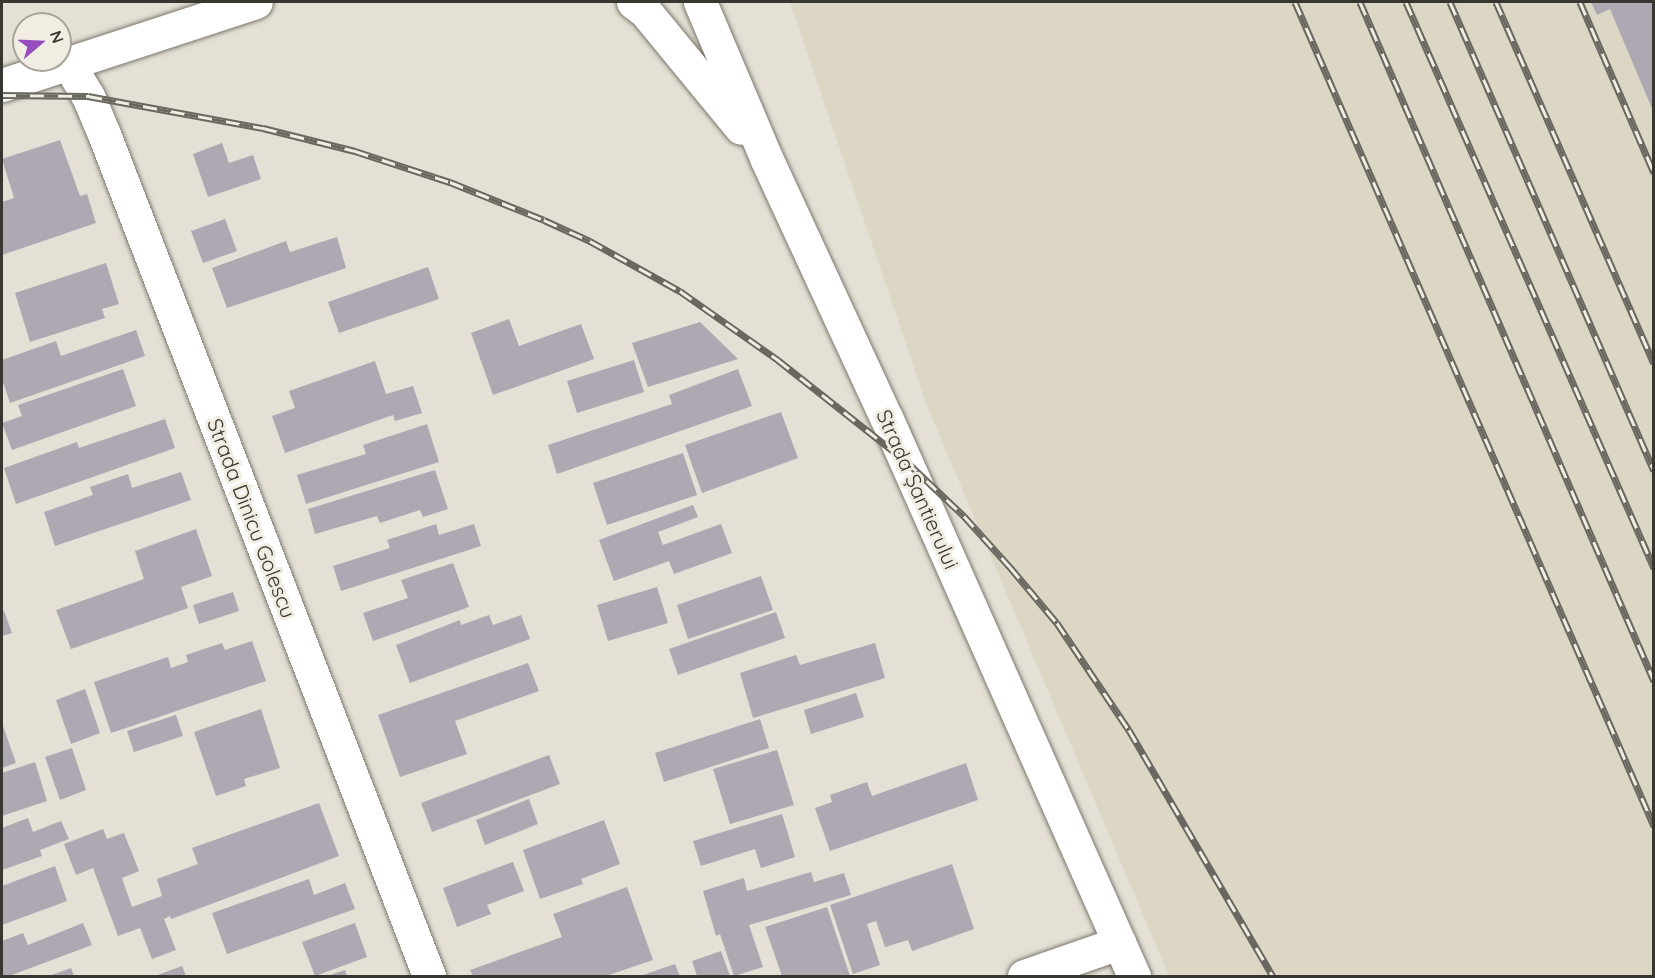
<!DOCTYPE html>
<html>
<head>
<meta charset="utf-8">
<style>
	body { margin:0 }
	#map { position:relative; width:1655px; height:978px; overflow:hidden; background:#e4e0d5; font-family:Quicksand,sans-serif }
	div>[style] { position:absolute }
	[style*='--x'] { left:calc(var(--x)*1px); top:calc(var(--y)*1px); width:calc(var(--w)*1px); rotate:calc(var(--a)*1deg) }
	.built>* { inset:0; background:#dcd6c4 }
	.building>* { inset:0; background:#aea8b2 }
	.roads { filter:drop-shadow(0 0 2px #7b776d) drop-shadow(0 0 2px #7b776d) }
	.minor>* { height:33px; margin:-16.5px; padding:0 16.5px; transform-origin:16.5px; border-radius:16.5px; background:#fff }
	.rail>* { height:7px; margin-top:-3.5px; transform-origin:0; background:repeating-linear-gradient(90deg,#f1ede2 0 14px,#696760 0 28px); box-sizing:border-box; border-block:2px solid #696760 }
	span { translate:-50% -50%; white-space:nowrap; text-align:center; line-height:1.15; -webkit-text-stroke:6px #f1ede2; paint-order:stroke }
	.street-label { font-size:21px; color:#373631 }
	.frame { position:absolute; inset:0; border:3px solid #373631; pointer-events:none }
	.north { position:absolute; left:12px; top:12px; width:60px; height:60px; box-sizing:border-box; background:#f1ede2; border:2px solid #a7a49b; border-radius:50%; rotate:71deg; font-size:16px; font-weight:700; line-height:24px; text-align:center; color:#373631 }
	.north::after { content:''; display:block; margin:auto; width:21px; height:27px; background:#964dbf; clip-path:polygon(50% 0,100% 100%,50% 72%,0 100%) }
</style>
</head>
<body>
<div id="map">
	<div class="built">
		<i style="clip-path:polygon(790px 2px,1653px 2px,1653px 976px,1169px 976px,927px 406px)"></i>
	</div>
	<div class="building">
		<i style="clip-path:polygon(1591px 2px,1653px 2px,1653px 111px,1610px 9px,1597px 15px)"></i>
		<i style="clip-path:polygon(60px 140px,80px 196px,87px 194px,96px 223px,2px 255px,2px 202px,14px 198px,2px 159px)"></i>
		<i style="clip-path:polygon(222px 143px,229px 163px,253px 155px,261px 179px,208px 197px,193px 154px)"></i>
		<i style="clip-path:polygon(225px 219px,237px 251px,203px 263px,191px 231px)"></i>
		<i style="clip-path:polygon(337px 237px,346px 268px,227px 308px,212px 268px,286px 241px,290px 252px)"></i>
		<i style="clip-path:polygon(106px 263px,119px 304px,102px 309px,105px 318px,30px 342px,15px 293px)"></i>
		<i style="clip-path:polygon(428px 267px,439px 299px,339px 333px,328px 302px)"></i>
		<i style="clip-path:polygon(509px 319px,519px 346px,581px 324px,594px 359px,493px 395px,471px 333px)"></i>
		<i style="clip-path:polygon(700px 322px,738px 359px,648px 387px,632px 343px)"></i>
		<i style="clip-path:polygon(136px 330px,145px 356px,10px 403px,2px 379px,2px 360px,56px 341px,61px 356px)"></i>
		<i style="clip-path:polygon(634px 360px,644px 392px,577px 413px,567px 381px)"></i>
		<i style="clip-path:polygon(375px 361px,386px 394px,413px 386px,422px 413px,395px 421px,393px 415px,285px 453px,272px 416px,295px 408px,289px 391px)"></i>
		<i style="clip-path:polygon(123px 369px,136px 406px,12px 450px,2px 423px,22px 416px,18px 405px)"></i>
		<i style="clip-path:polygon(738px 369px,752px 406px,557px 474px,548px 445px,672px 404px,669px 395px)"></i>
		<i style="clip-path:polygon(781px 412px,798px 458px,702px 493px,685px 445px)"></i>
		<i style="clip-path:polygon(165px 419px,175px 448px,16px 504px,4px 468px,77px 442px,79px 448px)"></i>
		<i style="clip-path:polygon(427px 424px,439px 462px,306px 504px,297px 475px,366px 454px,363px 445px)"></i>
		<i style="clip-path:polygon(683px 453px,697px 495px,607px 525px,593px 483px)"></i>
		<i style="clip-path:polygon(435px 470px,448px 509px,423px 517px,420px 510px,380px 523px,377px 516px,315px 534px,308px 509px)"></i>
		<i style="clip-path:polygon(181px 472px,191px 500px,55px 546px,44px 512px,93px 495px,90px 487px,128px 474px,132px 488px)"></i>
		<i style="clip-path:polygon(693px 505px,698px 517px,658px 532px,663px 545px,721px 524px,732px 553px,674px 574px,669px 561px,614px 581px,599px 540px)"></i>
		<i style="clip-path:polygon(436px 524px,439px 535px,474px 524px,481px 546px,341px 591px,333px 566px,390px 548px,387px 540px)"></i>
		<i style="clip-path:polygon(196px 529px,212px 576px,181px 587px,188px 608px,71px 649px,56px 610px,144px 579px,135px 551px)"></i>
		<i style="clip-path:polygon(453px 563px,469px 607px,373px 641px,363px 613px,408px 598px,401px 580px)"></i>
		<i style="clip-path:polygon(761px 576px,773px 610px,688px 639px,677px 605px)"></i>
		<i style="clip-path:polygon(657px 587px,668px 623px,608px 641px,597px 605px)"></i>
		<i style="clip-path:polygon(233px 592px,239px 611px,199px 624px,193px 605px)"></i>
		<i style="clip-path:polygon(4px 611px,12px 633px,2px 636px,2px 612px)"></i>
		<i style="clip-path:polygon(776px 612px,785px 638px,678px 675px,669px 649px)"></i>
		<i style="clip-path:polygon(489px 615px,493px 625px,521px 615px,530px 639px,410px 683px,396px 645px,460px 620px,461px 625px)"></i>
		<i style="clip-path:polygon(252px 641px,266px 681px,111px 733px,94px 682px,168px 657px,171px 668px,188px 662px,186px 655px,222px 643px,225px 650px)"></i>
		<i style="clip-path:polygon(875px 643px,885px 678px,753px 718px,740px 673px,796px 655px,800px 665px)"></i>
		<i style="clip-path:polygon(528px 663px,539px 691px,455px 721px,467px 754px,400px 777px,378px 715px)"></i>
		<i style="clip-path:polygon(85px 689px,100px 733px,71px 744px,56px 700px)"></i>
		<i style="clip-path:polygon(856px 693px,864px 717px,811px 734px,804px 710px)"></i>
		<i style="clip-path:polygon(261px 709px,280px 768px,244px 779px,246px 786px,216px 796px,194px 732px)"></i>
		<i style="clip-path:polygon(176px 715px,183px 736px,134px 752px,127px 731px)"></i>
		<i style="clip-path:polygon(760px 719px,769px 748px,664px 782px,655px 753px)"></i>
		<i style="clip-path:polygon(2px 723px,16px 763px,2px 768px)"></i>
		<i style="clip-path:polygon(72px 748px,86px 790px,60px 800px,45px 757px)"></i>
		<i style="clip-path:polygon(777px 750px,794px 805px,730px 824px,713px 769px)"></i>
		<i style="clip-path:polygon(549px 755px,560px 784px,432px 832px,421px 803px)"></i>
		<i style="clip-path:polygon(35px 762px,47px 801px,2px 816px,2px 773px)"></i>
		<i style="clip-path:polygon(966px 763px,978px 800px,830px 851px,815px 808px,832px 802px,830px 795px,867px 782px,872px 796px)"></i>
		<i style="clip-path:polygon(529px 799px,538px 824px,485px 845px,476px 820px)"></i>
		<i style="clip-path:polygon(319px 803px,339px 856px,171px 919px,170px 916px,164px 919px,176px 950px,152px 959px,140px 928px,118px 936px,93px 868px,76px 875px,64px 844px,103px 829px,107px 839px,124px 833px,139px 871px,122px 878px,132px 907px,162px 896px,157px 879px,198px 864px,192px 848px)"></i>
		<i style="clip-path:polygon(782px 814px,795px 857px,761px 868px,755px 849px,701px 866px,693px 841px)"></i>
		<i style="clip-path:polygon(28px 818px,33px 832px,61px 821px,69px 839px,40px 850px,42px 856px,2px 870px,2px 828px)"></i>
		<i style="clip-path:polygon(604px 820px,620px 864px,581px 879px,583px 884px,540px 899px,523px 850px)"></i>
		<i style="clip-path:polygon(513px 862px,524px 891px,487px 905px,491px 914px,457px 927px,443px 888px)"></i>
		<i style="clip-path:polygon(952px 864px,974px 929px,912px 951px,908px 940px,885px 947px,876px 921px,867px 924px,880px 965px,853px 974px,830px 905px)"></i>
		<i style="clip-path:polygon(55px 866px,67px 901px,2px 925px,2px 886px)"></i>
		<i style="clip-path:polygon(811px 872px,814px 882px,844px 873px,851px 895px,749px 925px,763px 967px,734px 976px,720px 934px,716px 936px,703px 891px,744px 878px,747px 891px)"></i>
		<i style="clip-path:polygon(309px 879px,314px 895px,345px 883px,355px 909px,227px 954px,212px 913px)"></i>
		<i style="clip-path:polygon(627px 887px,653px 960px,606px 976px,473px 976px,470px 970px,562px 937px,553px 914px)"></i>
		<i style="clip-path:polygon(827px 907px,850px 976px,782px 976px,765px 927px)"></i>
		<i style="clip-path:polygon(83px 923px,92px 945px,9px 976px,2px 976px,2px 941px,23px 933px,28px 945px)"></i>
		<i style="clip-path:polygon(355px 923px,367px 957px,315px 976px,302px 942px)"></i>
		<i style="clip-path:polygon(721px 951px,730px 976px,697px 976px,692px 961px)"></i>
		<i style="clip-path:polygon(675px 964px,680px 976px,640px 976px)"></i>
		<i style="clip-path:polygon(182px 966px,186px 976px,155px 976px)"></i>
		<i style="clip-path:polygon(71px 968px,74px 976px,49px 976px)"></i>
		<i style="clip-path:polygon(345px 970px,347px 976px,327px 976px)"></i>
	</div>
	<div class="roads">
		<div class="minor">
			<i style="--x:633;--y:2;--w:15;--a:37"></i>
			<i style="--x:645;--y:11;--w:151;--a:50.6"></i>
			<i style="--x:700;--y:2;--w:172;--a:67"></i>
			<i style="--x:767;--y:160;--w:283;--a:65.2"></i>
			<i style="--x:886;--y:417;--w:612;--a:66.08"></i>
			<i style="--x:68;--y:63;--w:39;--a:59"></i>
			<i style="--x:88;--y:96;--w:41;--a:67.2"></i>
			<i style="--x:104;--y:134;--w:903;--a:68.89"></i>
			<i style="--x:2;--y:85;--w:267;--a:-18.1"></i>
			<i style="--x:1024;--y:976;--w:101;--a:-19.2"></i>
		</div>
	</div>
	<div class="rail">
		<i style="--x:1295;--y:2;--w:899;--a:66.46"></i>
		<i style="--x:1360;--y:2;--w:740;--a:66.59"></i>
		<i style="--x:1406;--y:2;--w:618;--a:66.34"></i>
		<i style="--x:1450;--y:2;--w:511;--a:66.49"></i>
		<i style="--x:1496;--y:2;--w:394;--a:66.4"></i>
		<i style="--x:1580;--y:2;--w:186;--a:66.6"></i>
		<i style="--x:2;--y:95;--w:86;--a:0.7"></i>
		<i style="--x:88;--y:96;--w:178;--a:10.4"></i>
		<i style="--x:263;--y:128;--w:95;--a:14"></i>
		<i style="--x:355;--y:151;--w:100;--a:18.1"></i>
		<i style="--x:450;--y:182;--w:101;--a:22"></i>
		<i style="--x:544;--y:220;--w:51;--a:24.5"></i>
		<i style="--x:590;--y:241;--w:103;--a:29.1"></i>
		<i style="--x:680;--y:291;--w:120;--a:35.1"></i>
		<i style="--x:778;--y:360;--w:163;--a:38.3"></i>
		<i style="--x:906;--y:461;--w:80;--a:43.5"></i>
		<i style="--x:964;--y:516;--w:69;--a:48"></i>
		<i style="--x:1010;--y:567;--w:73;--a:50"></i>
		<i style="--x:1057;--y:623;--w:129;--a:56.1"></i>
		<i style="--x:1129;--y:730;--w:285;--a:59.7"></i>
	</div>
	<div class="street-label">
		<span style="left:918px;top:489px;rotate:66deg">Strada Șantierului</span>
		<span style="left:252px;top:518px;rotate:69deg">Strada Dinicu Golescu</span>
	</div>
	<div class="frame"></div>
	<div class="north">N</div>
</div>
</body>
</html>
